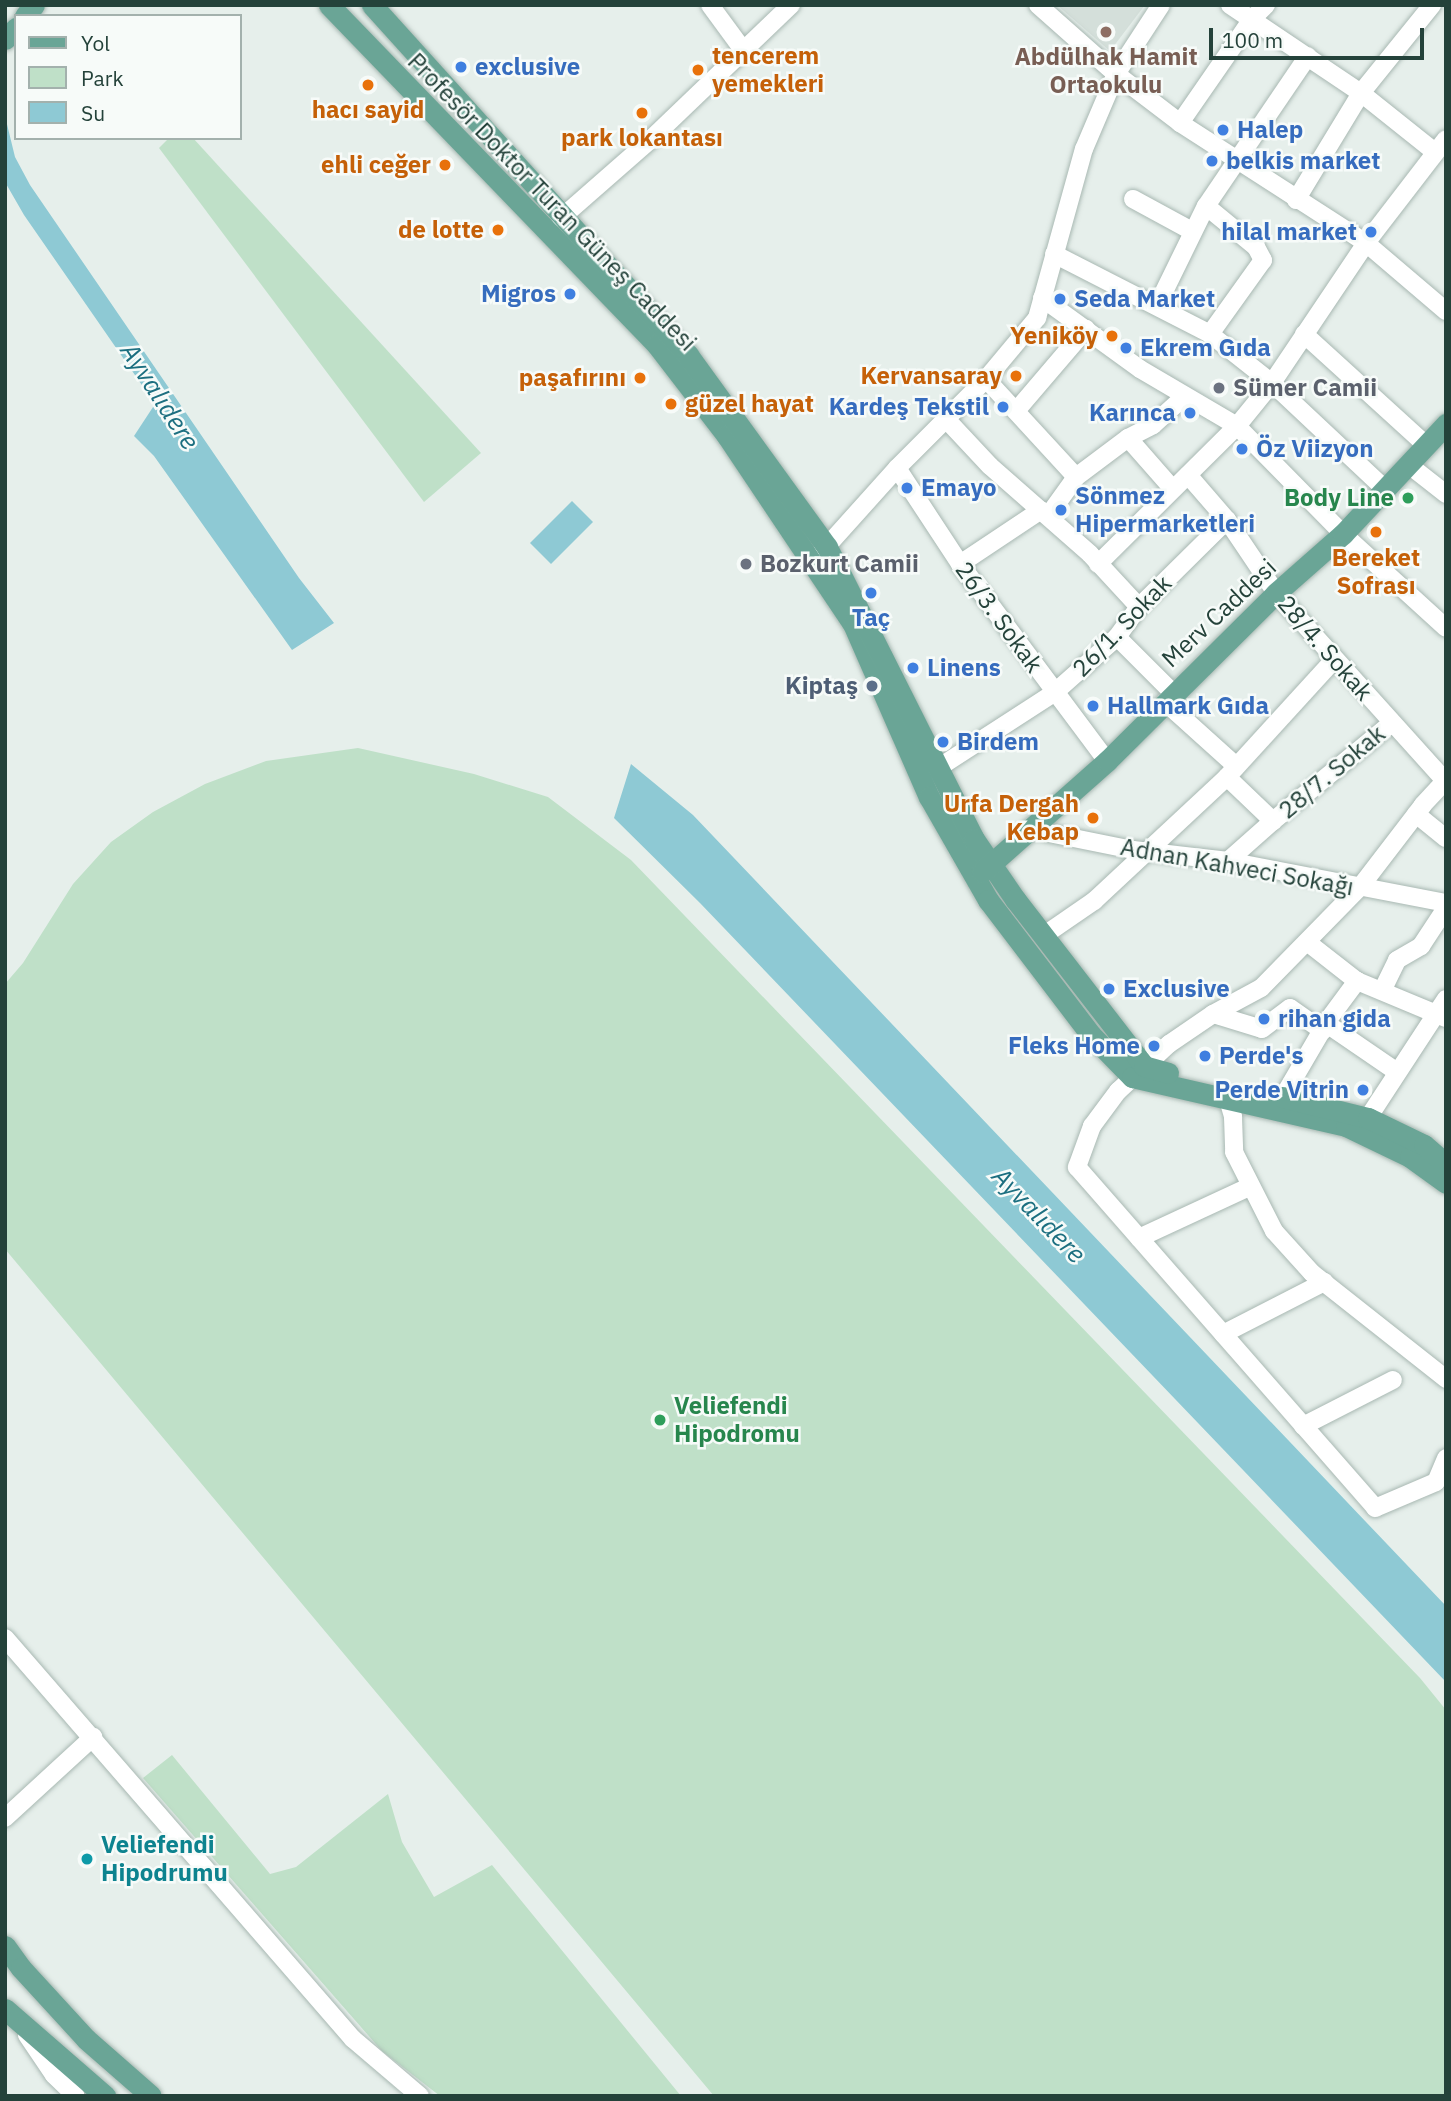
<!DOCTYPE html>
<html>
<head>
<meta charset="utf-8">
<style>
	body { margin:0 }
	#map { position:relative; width:1451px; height:2101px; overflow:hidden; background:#e6efeb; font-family:"IBM Plex Sans",sans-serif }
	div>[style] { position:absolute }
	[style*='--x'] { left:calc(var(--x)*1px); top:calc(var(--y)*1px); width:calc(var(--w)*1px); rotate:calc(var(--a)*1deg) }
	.built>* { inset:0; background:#d4dfda }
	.green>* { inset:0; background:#bfe0c8 }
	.water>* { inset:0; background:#8ec9d4 }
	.roads { filter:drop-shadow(0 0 2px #a8b8b2) drop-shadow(0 0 2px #a8b8b2) }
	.minor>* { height:18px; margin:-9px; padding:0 9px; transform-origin:9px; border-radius:9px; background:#fff }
	.major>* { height:21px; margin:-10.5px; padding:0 10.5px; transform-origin:10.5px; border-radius:10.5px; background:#6aa596 }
	.dots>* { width:19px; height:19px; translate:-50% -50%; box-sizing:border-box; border:4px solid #f7fbf9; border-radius:50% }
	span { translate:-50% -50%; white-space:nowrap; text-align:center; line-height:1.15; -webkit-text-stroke:5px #f7fbf9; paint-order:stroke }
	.food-label { font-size:24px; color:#c56008; font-weight:700 }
	.left { translate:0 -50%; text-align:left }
	.right { translate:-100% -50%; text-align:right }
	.education-label { font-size:24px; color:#785e54; font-weight:700 }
	.shop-label { font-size:24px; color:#366cbe; font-weight:700 }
	.street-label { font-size:24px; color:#24423a }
	.worship-label { font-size:24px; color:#5b616d; font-weight:700 }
	.leisure-label { font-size:24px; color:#27864d; font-weight:700 }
	.service-label { font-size:24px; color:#4e5e75; font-weight:700 }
	.culture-label { font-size:24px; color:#0d838f; font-weight:700 }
	.water-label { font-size:26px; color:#1c6f80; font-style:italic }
	.frame { position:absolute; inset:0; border:7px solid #24423a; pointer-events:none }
	.legend { position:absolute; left:14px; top:14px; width:228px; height:126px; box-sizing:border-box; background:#f7fbf9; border:2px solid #a3b1ad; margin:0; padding:9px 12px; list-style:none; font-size:21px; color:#24423a }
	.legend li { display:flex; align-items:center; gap:14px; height:35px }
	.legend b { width:35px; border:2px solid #a3b1ad }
	.scale { position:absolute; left:1209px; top:28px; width:215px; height:32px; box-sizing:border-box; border:4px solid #24423a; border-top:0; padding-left:9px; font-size:21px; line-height:24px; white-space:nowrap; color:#24423a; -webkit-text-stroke:5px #f7fbf9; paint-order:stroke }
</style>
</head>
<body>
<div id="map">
	<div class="built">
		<i style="clip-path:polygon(1057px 5px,1145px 5px,1110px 51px)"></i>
	</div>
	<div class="green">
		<i style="clip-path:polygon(169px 138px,193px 138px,481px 453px,424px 502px,159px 148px)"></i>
		<i style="clip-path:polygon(358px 748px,474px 774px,548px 797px,631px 860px,1420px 1678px,1446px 1710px,1446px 2096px,714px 2096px,5px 1249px,5px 984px,23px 963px,73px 884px,111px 842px,153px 812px,205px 784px,266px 761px)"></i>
		<i style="clip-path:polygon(172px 1755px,270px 1874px,296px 1867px,388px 1794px,402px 1842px,434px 1897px,492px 1865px,681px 2096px,440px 2096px,382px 2051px,143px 1778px)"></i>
	</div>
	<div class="water">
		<i style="clip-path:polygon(5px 116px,15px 157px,30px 185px,299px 578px,334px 623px,292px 650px,154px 456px,134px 436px,155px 404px,24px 215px,5px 182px)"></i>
		<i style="clip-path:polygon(572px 501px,593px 522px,551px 564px,530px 543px)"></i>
		<i style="clip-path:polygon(631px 764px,693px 815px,1446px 1606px,1446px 1682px,700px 903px,614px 818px)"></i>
	</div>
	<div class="roads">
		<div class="minor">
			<i style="--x:710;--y:5;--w:56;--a:53.7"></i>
			<i style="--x:1038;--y:5;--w:104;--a:41.5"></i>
			<i style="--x:1116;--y:74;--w:81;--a:37.4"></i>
			<i style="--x:1180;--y:123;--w:221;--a:32.8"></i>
			<i style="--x:1366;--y:243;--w:105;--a:40.4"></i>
			<i style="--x:1230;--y:5;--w:158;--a:33.9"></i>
			<i style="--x:1361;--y:93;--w:95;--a:38.6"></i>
			<i style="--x:1180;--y:123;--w:126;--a:-55.3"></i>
			<i style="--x:1252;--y:19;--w:20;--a:-45"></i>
			<i style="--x:1133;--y:199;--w:67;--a:28.5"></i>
			<i style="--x:1296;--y:200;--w:125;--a:-58.7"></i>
			<i style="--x:1361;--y:93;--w:113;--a:-51.1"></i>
			<i style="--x:1206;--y:206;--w:65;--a:39.4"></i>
			<i style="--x:1256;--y:247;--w:15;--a:62"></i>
			<i style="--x:1263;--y:260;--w:91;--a:125.6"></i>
			<i style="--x:561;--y:218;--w:117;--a:-41.2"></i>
			<i style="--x:649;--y:141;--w:197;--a:-43.8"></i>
			<i style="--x:1054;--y:254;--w:175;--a:27.1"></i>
			<i style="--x:1210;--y:334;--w:79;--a:38.3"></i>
			<i style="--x:1272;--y:383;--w:155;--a:43.2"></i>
			<i style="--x:1042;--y:298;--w:121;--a:35.9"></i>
			<i style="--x:1140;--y:369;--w:113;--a:30.4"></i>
			<i style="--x:1237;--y:426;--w:151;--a:45.5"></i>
			<i style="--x:1343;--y:534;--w:139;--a:42.4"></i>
			<i style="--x:1157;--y:306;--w:111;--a:-63.9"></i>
			<i style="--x:1206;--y:206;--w:181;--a:-55.8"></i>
			<i style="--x:1304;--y:334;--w:166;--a:42.3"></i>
			<i style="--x:986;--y:379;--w:133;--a:47.4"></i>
			<i style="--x:1016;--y:411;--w:108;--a:-49.5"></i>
			<i style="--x:946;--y:419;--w:64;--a:46.9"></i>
			<i style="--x:990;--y:466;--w:133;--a:41.3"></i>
			<i style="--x:1090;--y:554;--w:72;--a:47.2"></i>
			<i style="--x:1128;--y:438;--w:67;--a:48.7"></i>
			<i style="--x:1409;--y:465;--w:47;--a:38.1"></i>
			<i style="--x:897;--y:468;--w:115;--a:56.7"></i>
			<i style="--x:960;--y:564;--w:246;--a:53.3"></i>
			<i style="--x:1188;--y:475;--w:60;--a:49.1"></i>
			<i style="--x:1227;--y:520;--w:88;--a:56.1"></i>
			<i style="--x:1276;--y:593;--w:253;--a:48"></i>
			<i style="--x:1048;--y:516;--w:48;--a:-54.3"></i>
			<i style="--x:1076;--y:477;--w:65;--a:-36.9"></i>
			<i style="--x:1128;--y:438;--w:28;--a:-27"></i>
			<i style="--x:1153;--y:425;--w:43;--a:-42.2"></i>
			<i style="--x:819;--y:555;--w:117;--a:-48.1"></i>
			<i style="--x:897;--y:468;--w:126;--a:-45"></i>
			<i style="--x:986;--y:379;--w:80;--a:-50.1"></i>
			<i style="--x:1037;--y:318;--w:175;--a:-74.5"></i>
			<i style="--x:1084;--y:149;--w:82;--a:-66.9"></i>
			<i style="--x:1116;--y:74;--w:82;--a:-56.9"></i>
			<i style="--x:960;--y:564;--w:97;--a:-33.7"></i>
			<i style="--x:1098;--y:564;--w:196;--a:-44.8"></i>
			<i style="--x:1237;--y:426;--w:55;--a:-50.9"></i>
			<i style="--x:1272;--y:383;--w:169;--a:-56.1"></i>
			<i style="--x:1366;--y:243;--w:131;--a:-52.4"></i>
			<i style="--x:1117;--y:637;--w:79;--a:45"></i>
			<i style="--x:1165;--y:702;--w:96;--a:42"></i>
			<i style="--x:938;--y:768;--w:138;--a:-32.9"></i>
			<i style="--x:1054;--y:693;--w:84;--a:-41.6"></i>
			<i style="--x:1117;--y:637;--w:37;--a:-54"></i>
			<i style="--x:1139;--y:607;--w:124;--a:-44.7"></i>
			<i style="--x:1227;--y:777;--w:64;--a:43.7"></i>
			<i style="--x:1273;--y:821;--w:60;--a:138.4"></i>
			<i style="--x:1446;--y:780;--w:34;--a:133"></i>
			<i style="--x:1423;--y:805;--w:103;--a:127.5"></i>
			<i style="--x:1360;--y:887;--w:141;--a:134.4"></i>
			<i style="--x:1261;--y:988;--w:55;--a:151.6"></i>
			<i style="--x:1213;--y:1014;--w:53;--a:145.7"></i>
			<i style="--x:1169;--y:1044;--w:69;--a:137.3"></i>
			<i style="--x:1118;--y:1091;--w:44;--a:126.6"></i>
			<i style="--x:1092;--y:1126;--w:44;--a:110.1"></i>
			<i style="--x:1077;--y:1167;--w:453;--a:48.8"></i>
			<i style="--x:1375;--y:1508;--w:66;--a:-23.1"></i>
			<i style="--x:1436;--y:1482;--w:26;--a:-67"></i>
			<i style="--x:1416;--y:814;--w:38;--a:39"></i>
			<i style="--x:1273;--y:821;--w:154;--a:-39.5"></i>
			<i style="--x:1029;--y:829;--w:106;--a:11.4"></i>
			<i style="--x:1133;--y:850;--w:96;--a:6.6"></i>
			<i style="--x:1228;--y:861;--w:222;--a:10.9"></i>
			<i style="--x:1043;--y:936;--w:62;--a:-34.5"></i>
			<i style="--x:1094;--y:901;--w:182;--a:-43"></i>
			<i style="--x:1227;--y:777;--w:159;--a:-47.6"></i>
			<i style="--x:1307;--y:942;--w:63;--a:38"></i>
			<i style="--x:1357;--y:981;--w:96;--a:22.6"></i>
			<i style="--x:1383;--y:989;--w:32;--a:-64"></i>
			<i style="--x:1397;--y:960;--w:28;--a:-30"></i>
			<i style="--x:1421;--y:946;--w:45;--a:-56.7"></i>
			<i style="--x:1213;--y:1014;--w:51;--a:17"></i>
			<i style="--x:1262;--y:1029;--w:35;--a:-37"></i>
			<i style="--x:1290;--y:1008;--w:40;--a:34.9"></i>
			<i style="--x:1327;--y:1024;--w:85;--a:34.4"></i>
			<i style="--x:1283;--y:1097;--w:89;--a:-59.7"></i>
			<i style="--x:1328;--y:1020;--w:49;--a:-53.4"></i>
			<i style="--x:1228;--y:1099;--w:19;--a:74"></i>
			<i style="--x:1233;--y:1117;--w:35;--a:88"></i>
			<i style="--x:1234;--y:1152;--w:89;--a:63.1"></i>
			<i style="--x:1274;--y:1231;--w:57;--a:47.9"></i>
			<i style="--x:1312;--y:1273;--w:171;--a:38.3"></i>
			<i style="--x:1368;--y:1118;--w:142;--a:-56.8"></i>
			<i style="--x:1139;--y:1238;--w:123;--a:-24.9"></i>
			<i style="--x:1223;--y:1334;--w:114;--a:-27.2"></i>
			<i style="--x:1303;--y:1426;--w:101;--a:-27.1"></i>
			<i style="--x:5;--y:1638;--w:531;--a:49.05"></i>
			<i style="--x:353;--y:2039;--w:88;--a:40.4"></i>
			<i style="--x:5;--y:1818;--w:120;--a:-42.6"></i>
			<i style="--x:27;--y:2035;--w:48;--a:56"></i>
			<i style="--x:54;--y:2075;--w:30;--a:44"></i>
		</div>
		<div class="major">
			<i style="--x:329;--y:5;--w:472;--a:46"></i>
			<i style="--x:657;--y:345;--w:115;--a:52.4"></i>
			<i style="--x:727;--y:436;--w:226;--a:56.2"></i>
			<i style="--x:853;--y:624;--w:189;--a:66.3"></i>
			<i style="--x:929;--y:797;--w:119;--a:60.2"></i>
			<i style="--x:988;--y:900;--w:170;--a:52.7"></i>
			<i style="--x:1091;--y:1035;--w:59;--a:45.7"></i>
			<i style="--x:1132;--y:1077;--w:220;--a:12.9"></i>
			<i style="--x:1346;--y:1126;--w:71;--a:25.8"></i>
			<i style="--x:1410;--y:1157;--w:44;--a:35.8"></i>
			<i style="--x:372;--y:5;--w:472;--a:47.9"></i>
			<i style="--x:688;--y:355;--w:237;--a:54.1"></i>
			<i style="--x:827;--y:547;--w:327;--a:63.3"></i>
			<i style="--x:974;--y:839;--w:73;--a:55.7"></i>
			<i style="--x:1015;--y:899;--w:211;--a:52.3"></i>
			<i style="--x:1144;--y:1066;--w:25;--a:16"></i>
			<i style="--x:25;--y:16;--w:14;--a:-51"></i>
			<i style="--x:5;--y:39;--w:16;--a:-45"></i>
			<i style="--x:982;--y:872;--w:167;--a:-41.6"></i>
			<i style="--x:1107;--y:761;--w:238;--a:-44.8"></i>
			<i style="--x:1276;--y:593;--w:89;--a:-41.4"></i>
			<i style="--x:1343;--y:534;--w:151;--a:-46.9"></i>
			<i style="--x:1282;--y:1097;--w:89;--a:13.7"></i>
			<i style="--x:1368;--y:1118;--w:62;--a:25.7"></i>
			<i style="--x:1424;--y:1145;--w:29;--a:41"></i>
			<i style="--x:5;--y:1946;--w:27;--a:54"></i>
			<i style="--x:21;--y:1968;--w:96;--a:47.5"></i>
			<i style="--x:86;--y:2039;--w:86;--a:41.2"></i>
			<i style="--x:5;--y:2009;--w:133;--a:41"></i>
		</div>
	</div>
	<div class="dots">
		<i style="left:1106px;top:32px;background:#8d6e63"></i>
		<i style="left:461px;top:67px;background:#3f7fe0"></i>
		<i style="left:698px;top:70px;background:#e8710a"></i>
		<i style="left:368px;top:85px;background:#e8710a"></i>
		<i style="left:642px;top:113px;background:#e8710a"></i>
		<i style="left:1223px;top:130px;background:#3f7fe0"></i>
		<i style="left:1212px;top:161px;background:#3f7fe0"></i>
		<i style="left:445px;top:165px;background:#e8710a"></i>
		<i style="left:498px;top:230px;background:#e8710a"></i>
		<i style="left:1371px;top:232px;background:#3f7fe0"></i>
		<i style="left:570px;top:294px;background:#3f7fe0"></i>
		<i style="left:1060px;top:299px;background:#3f7fe0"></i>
		<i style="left:1112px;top:336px;background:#e8710a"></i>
		<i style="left:1126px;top:348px;background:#3f7fe0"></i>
		<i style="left:1016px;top:376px;background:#e8710a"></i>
		<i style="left:640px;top:378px;background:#e8710a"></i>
		<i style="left:1219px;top:388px;background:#6b7280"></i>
		<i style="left:671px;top:404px;background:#e8710a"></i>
		<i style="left:1003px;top:407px;background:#3f7fe0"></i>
		<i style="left:1190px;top:413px;background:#3f7fe0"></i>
		<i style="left:1242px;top:449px;background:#3f7fe0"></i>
		<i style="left:907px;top:488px;background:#3f7fe0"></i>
		<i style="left:1408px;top:498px;background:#2e9e5b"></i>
		<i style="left:1061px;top:510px;background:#3f7fe0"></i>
		<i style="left:1376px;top:532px;background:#e8710a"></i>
		<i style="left:746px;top:564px;background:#6b7280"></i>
		<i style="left:871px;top:593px;background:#3f7fe0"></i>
		<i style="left:913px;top:668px;background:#3f7fe0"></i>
		<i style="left:872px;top:686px;background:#5c6f8a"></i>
		<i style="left:1093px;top:706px;background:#3f7fe0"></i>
		<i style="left:943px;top:742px;background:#3f7fe0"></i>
		<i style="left:1093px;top:818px;background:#e8710a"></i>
		<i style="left:1109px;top:989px;background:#3f7fe0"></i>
		<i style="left:1264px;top:1019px;background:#3f7fe0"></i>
		<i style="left:1154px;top:1046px;background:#3f7fe0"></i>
		<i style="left:1205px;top:1056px;background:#3f7fe0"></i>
		<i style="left:1363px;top:1090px;background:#3f7fe0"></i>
		<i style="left:660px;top:1420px;background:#2e9e5b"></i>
		<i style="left:87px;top:1859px;background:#0f9aa8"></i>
	</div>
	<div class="food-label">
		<span class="left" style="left:712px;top:70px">tencerem<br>yemekleri</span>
		<span style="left:368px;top:110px">hacı sayid</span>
		<span style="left:642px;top:138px">park lokantası</span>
		<span class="right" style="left:431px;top:165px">ehli ceğer</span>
		<span class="right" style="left:484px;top:230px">de lotte</span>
		<span class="right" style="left:1098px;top:336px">Yeniköy</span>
		<span class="right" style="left:1002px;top:376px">Kervansaray</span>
		<span class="right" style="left:626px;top:378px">paşafırını</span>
		<span class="left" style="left:685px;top:404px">güzel hayat</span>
		<span style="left:1376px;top:572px">Bereket<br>Sofrası</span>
		<span class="right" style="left:1079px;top:818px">Urfa Dergah<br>Kebap</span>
	</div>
	<div class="education-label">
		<span style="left:1106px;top:71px">Abdülhak Hamit<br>Ortaokulu</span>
	</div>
	<div class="shop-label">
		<span class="left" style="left:475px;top:67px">exclusive</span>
		<span class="left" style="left:1237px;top:130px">Halep</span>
		<span class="left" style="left:1226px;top:161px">belkis market</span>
		<span class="right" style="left:1357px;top:232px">hilal market</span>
		<span class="right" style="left:556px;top:294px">Migros</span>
		<span class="left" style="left:1074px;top:299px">Seda Market</span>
		<span class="left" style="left:1140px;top:348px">Ekrem Gıda</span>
		<span class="right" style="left:989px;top:407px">Kardeş Tekstil</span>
		<span class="right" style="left:1176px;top:413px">Karınca</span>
		<span class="left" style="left:1256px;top:449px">Öz Viizyon</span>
		<span class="left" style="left:921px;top:488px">Emayo</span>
		<span class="left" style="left:1075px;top:510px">Sönmez<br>Hipermarketleri</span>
		<span style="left:871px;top:618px">Taç</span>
		<span class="left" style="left:927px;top:668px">Linens</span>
		<span class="left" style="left:1107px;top:706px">Hallmark Gıda</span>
		<span class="left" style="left:957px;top:742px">Birdem</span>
		<span class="left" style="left:1123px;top:989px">Exclusive</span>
		<span class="left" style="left:1278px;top:1019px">rihan gida</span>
		<span class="right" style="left:1140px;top:1046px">Fleks Home</span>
		<span class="left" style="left:1219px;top:1056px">Perde's</span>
		<span class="right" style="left:1349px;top:1090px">Perde Vitrin</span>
	</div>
	<div class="street-label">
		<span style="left:552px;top:202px;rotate:46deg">Profesör Doktor Turan Güneş Caddesi</span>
		<span style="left:1219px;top:613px;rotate:-43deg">Merv Caddesi</span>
		<span style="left:999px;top:617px;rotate:54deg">26/3. Sokak</span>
		<span style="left:1122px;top:626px;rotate:-46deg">26/1. Sokak</span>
		<span style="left:1325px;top:648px;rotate:49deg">28/4. Sokak</span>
		<span style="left:1332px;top:772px;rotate:-40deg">28/7. Sokak</span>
		<span style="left:1237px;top:867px;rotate:10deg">Adnan Kahveci Sokağı</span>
	</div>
	<div class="worship-label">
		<span class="left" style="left:1233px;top:388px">Sümer Camii</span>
		<span class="left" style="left:760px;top:564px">Bozkurt Camii</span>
	</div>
	<div class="leisure-label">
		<span class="right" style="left:1394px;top:498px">Body Line</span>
		<span class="left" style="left:674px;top:1420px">Veliefendi<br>Hipodromu</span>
	</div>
	<div class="service-label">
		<span class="right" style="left:858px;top:686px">Kiptaş</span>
	</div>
	<div class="culture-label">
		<span class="left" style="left:101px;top:1859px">Veliefendi<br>Hipodrumu</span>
	</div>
	<div class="water-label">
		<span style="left:160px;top:396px;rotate:57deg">Ayvalıdere</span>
		<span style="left:1039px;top:1215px;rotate:46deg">Ayvalıdere</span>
	</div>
	<div class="frame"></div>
	<ul class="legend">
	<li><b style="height:9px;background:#6aa596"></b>Yol</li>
	<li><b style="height:19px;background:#bfe0c8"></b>Park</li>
	<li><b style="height:19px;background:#8ec9d4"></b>Su</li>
	</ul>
	<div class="scale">100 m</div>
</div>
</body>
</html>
